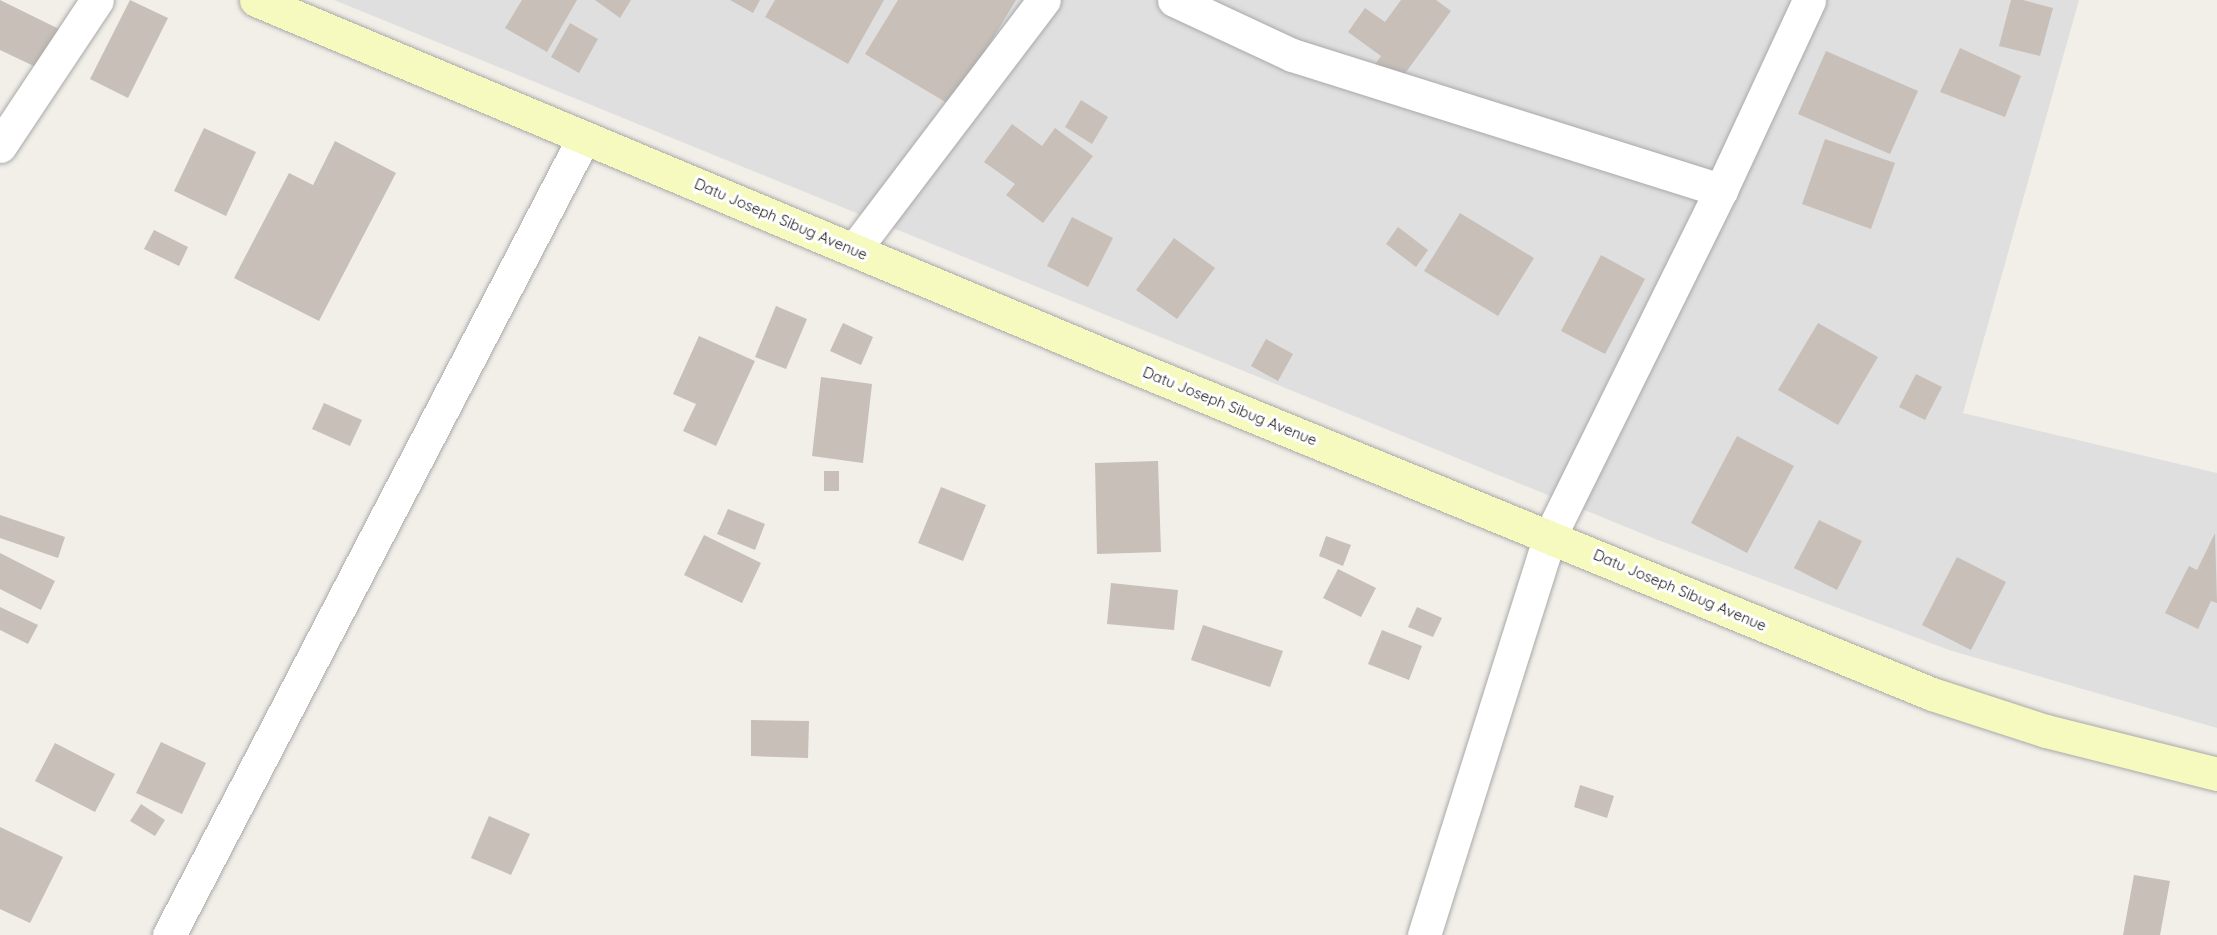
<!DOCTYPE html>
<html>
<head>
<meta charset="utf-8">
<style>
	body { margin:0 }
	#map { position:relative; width:2217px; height:935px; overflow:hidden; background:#f2efe9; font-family:Quicksand,sans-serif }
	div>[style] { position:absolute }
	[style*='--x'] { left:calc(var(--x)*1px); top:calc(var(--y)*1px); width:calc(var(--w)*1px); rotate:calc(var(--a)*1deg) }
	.residential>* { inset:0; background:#e0dfdf }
	.building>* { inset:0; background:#c7bfb8 }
	.roads { filter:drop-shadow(0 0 2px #a9a9a9) drop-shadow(0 0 2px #a9a9a9) }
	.minor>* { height:33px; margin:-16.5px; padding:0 16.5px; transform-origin:16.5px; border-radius:16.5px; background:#fff }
	.secondary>* { height:33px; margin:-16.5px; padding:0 16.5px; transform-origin:16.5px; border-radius:16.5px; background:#f7fabf }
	span { translate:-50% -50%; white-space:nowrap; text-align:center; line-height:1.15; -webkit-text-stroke:6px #fff; paint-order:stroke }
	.street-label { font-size:15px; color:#222 }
</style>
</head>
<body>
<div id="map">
	<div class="residential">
		<i style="clip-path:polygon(334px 0,2079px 0,1963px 413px,2217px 473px,2217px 728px,1949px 650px,1658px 540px)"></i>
	</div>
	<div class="building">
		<i style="clip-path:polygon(0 0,59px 29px,40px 69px,0 50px)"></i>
		<i style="clip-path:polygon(130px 0,168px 18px,128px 98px,90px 79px)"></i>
		<i style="clip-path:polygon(522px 0,577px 0,547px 52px,505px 28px)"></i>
		<i style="clip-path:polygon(595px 0,631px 0,620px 18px)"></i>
		<i style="clip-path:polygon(730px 0,760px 0,753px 13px)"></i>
		<i style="clip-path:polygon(775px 0,884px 0,848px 64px,765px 17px)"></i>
		<i style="clip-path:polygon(898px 0,1016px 0,952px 106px,865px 54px)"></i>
		<i style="clip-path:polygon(1401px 0,1436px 0,1451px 11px,1395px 87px,1371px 70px,1381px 56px,1348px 32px,1365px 8px,1385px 22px)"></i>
		<i style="clip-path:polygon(2011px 0,2023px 0,2053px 8px,2040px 56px,1999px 46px)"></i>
		<i style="clip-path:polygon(570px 23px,598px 39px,579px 73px,551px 57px)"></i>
		<i style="clip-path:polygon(1960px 48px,2021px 76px,2005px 117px,1940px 92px)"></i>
		<i style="clip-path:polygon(1826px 51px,1918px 91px,1890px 154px,1798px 114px)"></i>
		<i style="clip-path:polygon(1081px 100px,1108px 117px,1092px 144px,1065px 127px)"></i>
		<i style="clip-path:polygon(1012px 124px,1042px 146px,1055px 128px,1093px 156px,1043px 223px,1006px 195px,1015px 184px,984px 162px)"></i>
		<i style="clip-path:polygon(204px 128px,256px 152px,226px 216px,174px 191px)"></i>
		<i style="clip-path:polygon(1825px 139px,1895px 163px,1871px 229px,1802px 204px)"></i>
		<i style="clip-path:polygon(335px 141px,396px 173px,319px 321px,234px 278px,289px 173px,313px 185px)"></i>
		<i style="clip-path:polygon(1460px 213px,1534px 258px,1498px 316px,1424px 271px)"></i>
		<i style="clip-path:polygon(1072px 217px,1113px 238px,1088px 287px,1047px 266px)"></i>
		<i style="clip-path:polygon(1398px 227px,1428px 250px,1416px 267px,1386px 244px)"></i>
		<i style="clip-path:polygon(154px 230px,188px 247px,179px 266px,144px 249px)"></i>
		<i style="clip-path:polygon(1174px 238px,1215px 268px,1177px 319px,1136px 290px)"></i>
		<i style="clip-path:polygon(1601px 255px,1645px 279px,1605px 354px,1561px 331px)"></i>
		<i style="clip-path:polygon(776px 306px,807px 319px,786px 369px,755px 357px)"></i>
		<i style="clip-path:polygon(843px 323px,873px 337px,861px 365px,830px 351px)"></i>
		<i style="clip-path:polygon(1818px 323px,1878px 357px,1838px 425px,1778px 390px)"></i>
		<i style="clip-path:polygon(699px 336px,755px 361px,716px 446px,683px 431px,696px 404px,673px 394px)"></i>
		<i style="clip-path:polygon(1266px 339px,1293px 354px,1278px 381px,1251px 366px)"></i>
		<i style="clip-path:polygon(1916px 374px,1942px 387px,1925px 420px,1899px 407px)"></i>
		<i style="clip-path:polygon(821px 377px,872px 384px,863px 463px,812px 456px)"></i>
		<i style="clip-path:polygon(324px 403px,362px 420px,350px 446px,312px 429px)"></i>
		<i style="clip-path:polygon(1737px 436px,1794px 466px,1747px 553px,1691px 523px)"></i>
		<i style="clip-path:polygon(1158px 461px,1161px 552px,1097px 554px,1095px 463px)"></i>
		<i style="clip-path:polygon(824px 471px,839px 471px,839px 491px,824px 491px)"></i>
		<i style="clip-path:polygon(941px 487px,986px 505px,963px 561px,918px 543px)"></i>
		<i style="clip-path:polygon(728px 509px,765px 524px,755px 550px,717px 534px)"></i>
		<i style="clip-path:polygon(0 515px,65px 537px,58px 558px,0 538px)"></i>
		<i style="clip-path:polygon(1819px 520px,1862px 541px,1837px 590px,1794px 568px)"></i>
		<i style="clip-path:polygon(2215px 533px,2217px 603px,2211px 601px,2198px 629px,2165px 613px,2189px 566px,2197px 570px)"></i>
		<i style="clip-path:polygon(704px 535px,761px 563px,742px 603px,684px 575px)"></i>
		<i style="clip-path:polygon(1326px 536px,1351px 545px,1343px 566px,1319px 556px)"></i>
		<i style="clip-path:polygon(0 553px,55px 581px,41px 610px,0 589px)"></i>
		<i style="clip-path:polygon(1957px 557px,2006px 582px,1971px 650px,1922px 625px)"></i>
		<i style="clip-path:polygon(1338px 569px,1376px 588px,1361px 617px,1323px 598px)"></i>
		<i style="clip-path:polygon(1111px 583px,1178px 590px,1174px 630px,1107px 624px)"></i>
		<i style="clip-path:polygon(0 607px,38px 625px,28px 644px,0 630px)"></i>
		<i style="clip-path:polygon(1417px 607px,1442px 618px,1433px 637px,1408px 627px)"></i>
		<i style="clip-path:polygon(1203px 625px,1283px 651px,1270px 687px,1191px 660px)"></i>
		<i style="clip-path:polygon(1382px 630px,1422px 646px,1409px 680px,1368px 664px)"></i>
		<i style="clip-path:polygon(751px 720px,809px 721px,808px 758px,751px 756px)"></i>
		<i style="clip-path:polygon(161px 742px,206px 763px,182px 814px,136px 793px)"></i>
		<i style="clip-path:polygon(55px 743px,115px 774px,95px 812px,35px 781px)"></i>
		<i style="clip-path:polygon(1580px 785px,1614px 796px,1607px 818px,1574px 807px)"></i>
		<i style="clip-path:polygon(141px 804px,165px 820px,155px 836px,130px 821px)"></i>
		<i style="clip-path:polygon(489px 816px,530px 834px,511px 875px,471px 858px)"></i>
		<i style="clip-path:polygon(0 827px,63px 857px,30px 923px,0 909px)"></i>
		<i style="clip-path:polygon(2134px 875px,2170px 881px,2160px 935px,2123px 935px)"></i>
	</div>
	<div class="roads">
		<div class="minor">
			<i style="--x:1174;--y:0;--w:130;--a:25"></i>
			<i style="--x:1292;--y:55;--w:450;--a:17.5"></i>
			<i style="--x:0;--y:146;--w:175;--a:-56.4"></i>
			<i style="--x:854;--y:250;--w:314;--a:-52.8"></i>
			<i style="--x:169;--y:935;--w:899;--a:-62.52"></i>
			<i style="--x:1424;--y:935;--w:418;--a:-72.5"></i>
			<i style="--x:1550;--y:536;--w:386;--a:-63.7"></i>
			<i style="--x:1721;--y:190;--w:209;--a:-65.1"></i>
		</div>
		<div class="secondary">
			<i style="--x:256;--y:0;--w:925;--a:22.71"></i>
			<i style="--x:1109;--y:357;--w:889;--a:22.27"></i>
			<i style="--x:1932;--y:694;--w:120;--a:18"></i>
			<i style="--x:2046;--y:731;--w:176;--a:14.1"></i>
		</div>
	</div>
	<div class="street-label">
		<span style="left:781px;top:219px;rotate:23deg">Datu Joseph Sibug Avenue</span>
		<span style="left:1230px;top:406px;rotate:22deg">Datu Joseph Sibug Avenue</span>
		<span style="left:1680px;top:590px;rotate:23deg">Datu Joseph Sibug Avenue</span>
	</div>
</div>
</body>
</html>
